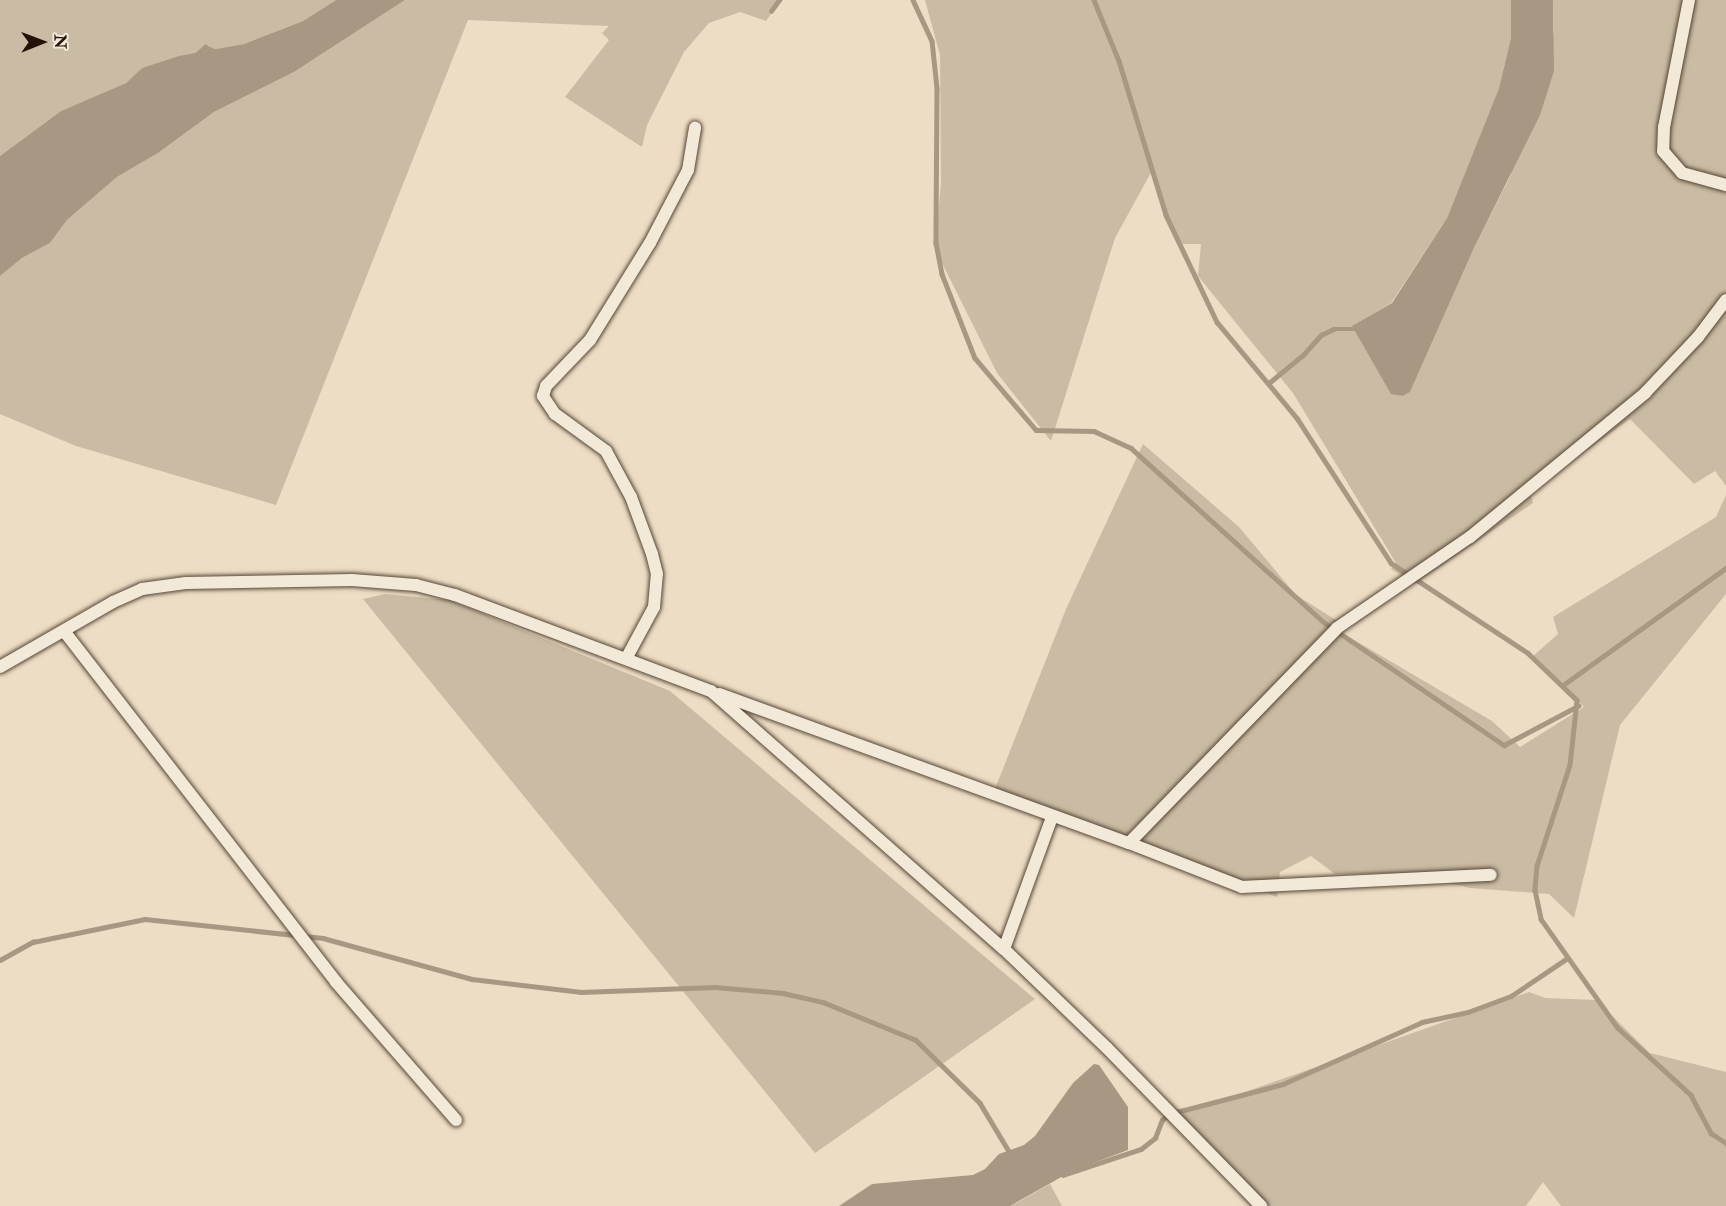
<!DOCTYPE html>
<html>
<head>
<meta charset="utf-8">
<style>
	body { margin:0 }
	#map { position:relative; width:1726px; height:1206px; overflow:hidden; background:#edddc4; font-family:"IM FELL Double Pica",serif }
	div>[style] { position:absolute }
	[style*='--x'] { left:calc(var(--x)*1px); top:calc(var(--y)*1px); width:calc(var(--w)*1px); rotate:calc(var(--a)*1deg) }
	.green>* { inset:0; background:#cabba4 }
	.water>* { inset:0; background:#a89883 }
	.stream>* { height:4.5px; margin:-2.25px; padding:0 2.25px; transform-origin:2.25px; border-radius:2.25px; background:#a89883 }
	.roads { filter:drop-shadow(0 0 2px #554636) drop-shadow(0 0 2px #554636) }
	.street>* { height:12px; margin:-6px; padding:0 6px; transform-origin:6px; border-radius:6px; background:#f3e9d9 }
	span { translate:-50% -50%; white-space:nowrap; text-align:center; line-height:1.15; -webkit-text-stroke:4.5px #f3e9d9; paint-order:stroke }
	.north { position:absolute; left:12px; top:12px; width:60px; height:60px; -webkit-text-stroke:4px #f3e9d9; paint-order:stroke; rotate:89deg; font-size:16px; font-weight:700; line-height:24px; text-align:center; color:#221306 }
	.north::after { content:''; display:block; margin:auto; width:21px; height:27px; background:#221306; clip-path:polygon(50% 0,100% 100%,50% 72%,0 100%) }
</style>
</head>
<body>
<div id="map">
	<div class="green">
		<i style="clip-path:polygon(0 0,336px 0,303px 21px,244px 44px,142px 68px,126px 83px,61px 111px,0 156px)"></i>
		<i style="clip-path:polygon(405px 0,781px 0,766px 21px,740px 12px,709px 23px,684px 52px,647px 125px,642px 147px,565px 97px,609px 40px,602px 33px,609px 26px,468px 20px,276px 505px,76px 446px,0 414px,0 276px,22px 258px,50px 243px,67px 220px,117px 177px,158px 153px,214px 112px,294px 72px)"></i>
		<i style="clip-path:polygon(925px 0,1511px 0,1511px 38px,1499px 88px,1447px 218px,1391px 303px,1353px 326px,1403px 396px,1410px 392px,1474px 248px,1510px 177px,1554px 32px,1553px 0,1726px 0,1726px 486px,1715px 471px,1694px 484px,1630px 419px,1530px 492px,1533px 503px,1415px 584px,1391px 569px,1396px 563px,1293px 393px,1198px 276px,1201px 244px,1177px 244px,1153px 169px,1115px 238px,1051px 441px,997px 373px,935px 249px,941px 183px,940px 55px)"></i>
		<i style="clip-path:polygon(1143px 444px,1239px 527px,1296px 595px,1344px 625px,1339px 631px,1492px 721px,1520px 747px,1584px 707px,1532px 657px,1558px 634px,1553px 617px,1716px 517px,1726px 495px,1726px 594px,1620px 725px,1574px 918px,1549px 894px,1470px 888px,1407px 873px,1335px 874px,1311px 856px,1280px 872px,1277px 897px,995px 789px,1066px 609px)"></i>
		<i style="clip-path:polygon(385px 594px,449px 600px,670px 691px,1035px 999px,815px 1153px,363px 599px)"></i>
		<i style="clip-path:polygon(1529px 992px,1545px 998px,1596px 1000px,1650px 1053px,1726px 1072px,1726px 1206px,1561px 1206px,1543px 1182px,1526px 1206px,1258px 1206px,1177px 1116px)"></i>
		<i style="clip-path:polygon(1050px 1184px,1062px 1206px,1010px 1206px,1018px 1202px)"></i>
	</div>
	<div class="water">
		<i style="clip-path:polygon(336px 0,405px 0,294px 72px,214px 112px,158px 153px,117px 177px,67px 220px,50px 243px,22px 258px,0 276px,0 156px,61px 111px,126px 83px,142px 68px,179px 56px,244px 44px,303px 21px)"></i>
		<i style="clip-path:polygon(1511px 0,1553px 0,1554px 71px,1540px 115px,1474px 248px,1410px 392px,1403px 396px,1391px 394px,1352px 326px,1392px 303px,1447px 218px,1499px 88px,1511px 38px)"></i>
		<i style="clip-path:polygon(1094px 1064px,1099px 1065px,1128px 1107px,1128px 1150px,1072px 1171px,1010px 1206px,839px 1206px,872px 1184px,973px 1175px,985px 1169px,999px 1154px,1024px 1145px,1035px 1136px,1073px 1083px)"></i>
	</div>
	<div class="stream">
		<i style="--x:913;--y:0;--w:45;--a:65.1"></i>
		<i style="--x:932;--y:41;--w:47;--a:83.9"></i>
		<i style="--x:937;--y:88;--w:155;--a:90.4"></i>
		<i style="--x:936;--y:243;--w:32;--a:79"></i>
		<i style="--x:942;--y:274;--w:90;--a:68.6"></i>
		<i style="--x:975;--y:358;--w:94;--a:49.7"></i>
		<i style="--x:1036;--y:430;--w:58;--a:1"></i>
		<i style="--x:1094;--y:431;--w:41;--a:24.7"></i>
		<i style="--x:1131;--y:448;--w:261;--a:42.1"></i>
		<i style="--x:1325;--y:623;--w:217;--a:34.3"></i>
		<i style="--x:1504;--y:745;--w:84;--a:-27.8"></i>
		<i style="--x:1094;--y:0;--w:66;--a:67.7"></i>
		<i style="--x:1119;--y:61;--w:161;--a:73"></i>
		<i style="--x:1166;--y:215;--w:119;--a:64.5"></i>
		<i style="--x:1217;--y:322;--w:125;--a:50.2"></i>
		<i style="--x:1297;--y:418;--w:173;--a:57"></i>
		<i style="--x:1391;--y:563;--w:164;--a:33.3"></i>
		<i style="--x:1528;--y:653;--w:68;--a:43.8"></i>
		<i style="--x:1577;--y:700;--w:65;--a:96.1"></i>
		<i style="--x:1570;--y:765;--w:106;--a:108.1"></i>
		<i style="--x:1537;--y:866;--w:24;--a:95"></i>
		<i style="--x:1535;--y:890;--w:30;--a:78"></i>
		<i style="--x:1541;--y:919;--w:133;--a:54.8"></i>
		<i style="--x:1618;--y:1028;--w:99;--a:42.5"></i>
		<i style="--x:1691;--y:1095;--w:43;--a:62.2"></i>
		<i style="--x:1711;--y:1133;--w:18;--a:34"></i>
		<i style="--x:771;--y:11;--w:14;--a:-54"></i>
		<i style="--x:194;--y:57;--w:15;--a:-42"></i>
		<i style="--x:205;--y:47;--w:14;--a:25"></i>
		<i style="--x:1270;--y:382;--w:43;--a:-39.3"></i>
		<i style="--x:1303;--y:355;--w:27;--a:-48"></i>
		<i style="--x:1321;--y:335;--w:14;--a:-25"></i>
		<i style="--x:1334;--y:329;--w:24;--a:0"></i>
		<i style="--x:1563;--y:685;--w:201;--a:-35.7"></i>
		<i style="--x:0;--y:960;--w:38;--a:-29"></i>
		<i style="--x:33;--y:942;--w:114;--a:-11.6"></i>
		<i style="--x:145;--y:919;--w:179;--a:6.1"></i>
		<i style="--x:323;--y:938;--w:155;--a:15.4"></i>
		<i style="--x:472;--y:979;--w:110;--a:6.8"></i>
		<i style="--x:581;--y:992;--w:134;--a:-2.1"></i>
		<i style="--x:715;--y:987;--w:68;--a:5"></i>
		<i style="--x:783;--y:993;--w:41;--a:12.7"></i>
		<i style="--x:823;--y:1002;--w:100;--a:22.2"></i>
		<i style="--x:916;--y:1040;--w:90;--a:44.5"></i>
		<i style="--x:980;--y:1103;--w:58;--a:59"></i>
		<i style="--x:1063;--y:1175;--w:82;--a:-18.4"></i>
		<i style="--x:1141;--y:1149;--w:18;--a:-38"></i>
		<i style="--x:1155;--y:1138;--w:19;--a:-69"></i>
		<i style="--x:1162;--y:1120;--w:9;--a:-41"></i>
		<i style="--x:1169;--y:1114;--w:118;--a:-14.7"></i>
		<i style="--x:1283;--y:1084;--w:152;--a:-24"></i>
		<i style="--x:1422;--y:1022;--w:47;--a:-12.3"></i>
		<i style="--x:1468;--y:1012;--w:46;--a:-20.4"></i>
		<i style="--x:1511;--y:996;--w:66;--a:-33.9"></i>
	</div>
	<div class="roads">
		<div class="street">
			<i style="--x:1689;--y:0;--w:129;--a:101.1"></i>
			<i style="--x:1664;--y:127;--w:24;--a:92"></i>
			<i style="--x:1663;--y:151;--w:29;--a:49"></i>
			<i style="--x:1682;--y:173;--w:46;--a:15.3"></i>
			<i style="--x:64;--y:631;--w:444;--a:52.2"></i>
			<i style="--x:336;--y:982;--w:183;--a:49"></i>
			<i style="--x:627;--y:657;--w:57;--a:-61.6"></i>
			<i style="--x:654;--y:607;--w:33;--a:-85"></i>
			<i style="--x:657;--y:574;--w:21;--a:-104"></i>
			<i style="--x:652;--y:554;--w:61;--a:-110.2"></i>
			<i style="--x:631;--y:497;--w:52;--a:-118.5"></i>
			<i style="--x:606;--y:451;--w:63;--a:-144"></i>
			<i style="--x:555;--y:414;--w:22;--a:-124"></i>
			<i style="--x:543;--y:396;--w:10;--a:-73"></i>
			<i style="--x:546;--y:386;--w:64;--a:-46.3"></i>
			<i style="--x:590;--y:340;--w:114;--a:-58.3"></i>
			<i style="--x:650;--y:243;--w:82;--a:-62.5"></i>
			<i style="--x:688;--y:170;--w:43;--a:-80.5"></i>
			<i style="--x:0;--y:667;--w:130;--a:-29.9"></i>
			<i style="--x:113;--y:602;--w:32;--a:-24"></i>
			<i style="--x:142;--y:589;--w:44;--a:-7.8"></i>
			<i style="--x:186;--y:583;--w:166;--a:-1"></i>
			<i style="--x:352;--y:580;--w:64;--a:4.5"></i>
			<i style="--x:416;--y:585;--w:40;--a:14.4"></i>
			<i style="--x:455;--y:595;--w:273;--a:20.6"></i>
			<i style="--x:711;--y:691;--w:390;--a:41.4"></i>
			<i style="--x:1004;--y:949;--w:143;--a:43.9"></i>
			<i style="--x:1107;--y:1048;--w:221;--a:45.7"></i>
			<i style="--x:719;--y:694;--w:436;--a:20"></i>
			<i style="--x:1129;--y:843;--w:299;--a:-45.9"></i>
			<i style="--x:1337;--y:628;--w:161;--a:-34.4"></i>
			<i style="--x:1470;--y:537;--w:227;--a:-39.4"></i>
			<i style="--x:1645;--y:393;--w:77;--a:-46.6"></i>
			<i style="--x:1698;--y:337;--w:46;--a:-52.9"></i>
			<i style="--x:1129;--y:843;--w:121;--a:21.3"></i>
			<i style="--x:1242;--y:887;--w:249;--a:-2.8"></i>
			<i style="--x:1004;--y:949;--w:140;--a:-70"></i>
		</div>
	</div>
	<div class="north">N</div>
</div>
</body>
</html>
